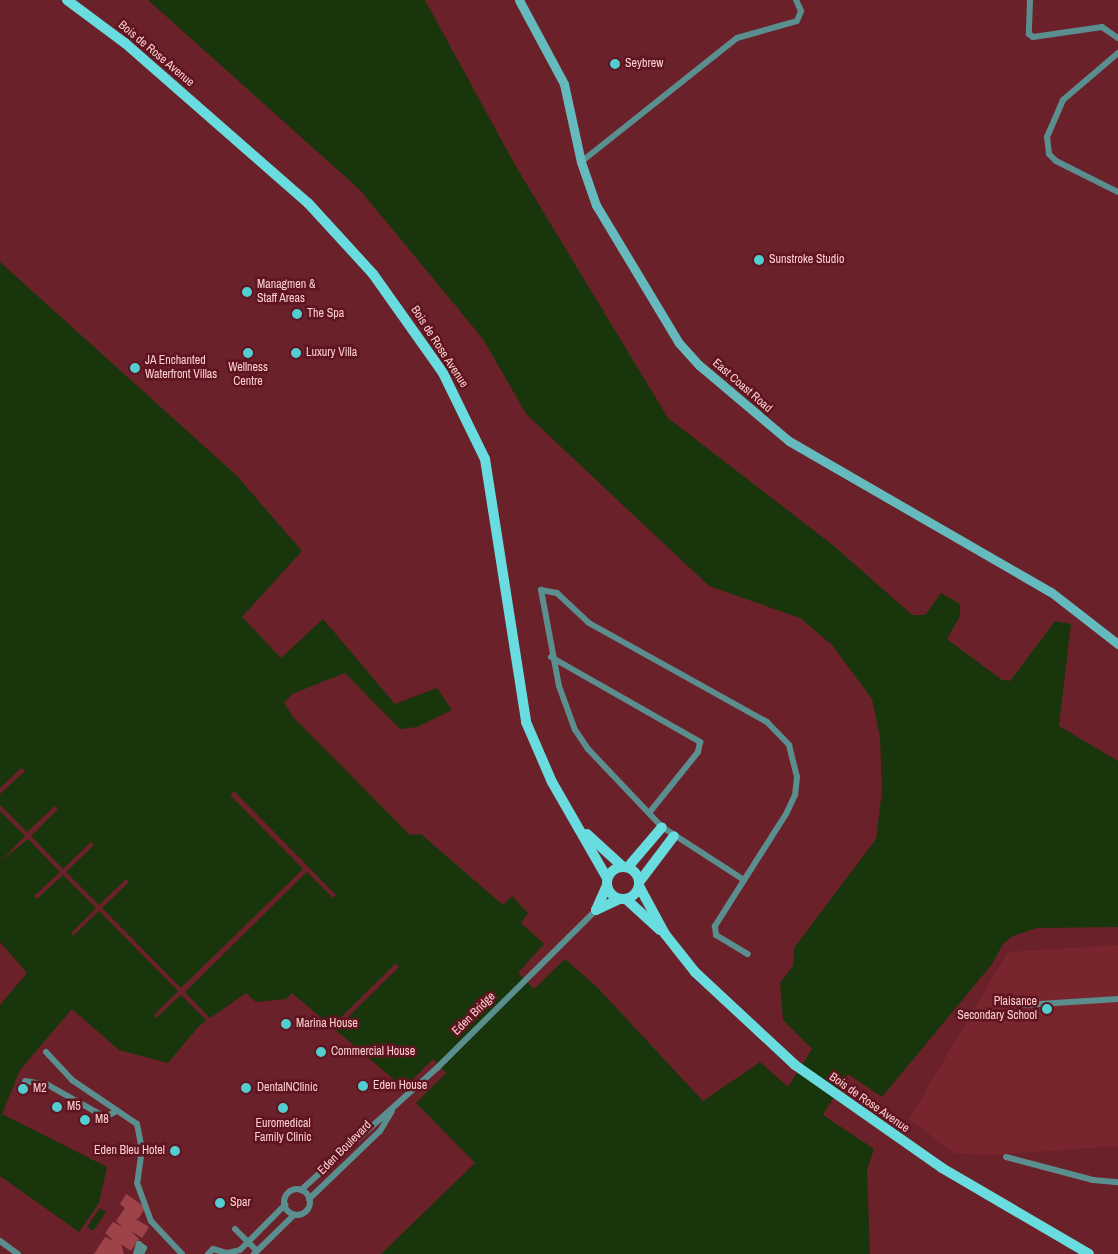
<!DOCTYPE html>
<html>
<head>
<meta charset="utf-8">
<style>
	body { margin:0 }
	#map { position:relative; width:1118px; height:1254px; overflow:hidden; background:#6b212a; font-family:"Archivo Narrow",sans-serif }
	div>[style] { position:absolute }
	[style*='--x'] { left:calc(var(--x)*1px); top:calc(var(--y)*1px); width:calc(var(--w)*1px); rotate:calc(var(--a)*1deg) }
	.built>* { inset:0; background:#78252e }
	.green>* { inset:0; background:#9f434b }
	.water>* { inset:0; background:#19350c }
	.pier>* { inset:0; background:#6b212a }
	.minor>* { height:6px; margin:-3px; padding:0 3px; transform-origin:3px; border-radius:3px; background:#5a8e8f }
	.minor>.ring { margin:-3px; padding:0; box-sizing:content-box; background:none; border:6px solid #5a8e8f; border-radius:50% }
	.secondary>* { height:9px; margin:-4.5px; padding:0 4.5px; transform-origin:4.5px; border-radius:4.5px; background:#64babc }
	.primary>* { height:10px; margin:-5px; padding:0 5px; transform-origin:5px; border-radius:5px; background:#69dcdf }
	.primary>.ring { margin:-5px; padding:0; box-sizing:content-box; background:none; border:10px solid #69dcdf; border-radius:50% }
	.dots>* { width:14px; height:14px; translate:-50% -50%; box-sizing:border-box; border:2px solid #5f1520; border-radius:50% }
	span { translate:-50% -50%; white-space:nowrap; text-align:center; line-height:1.15; -webkit-text-stroke:5px #5f1520; paint-order:stroke }
	.street-label { font-size:12px; color:#fccece }
	.poi-label { font-size:12px; color:#fccece }
	.left { translate:0 -50%; text-align:left }
	.right { translate:-100% -50%; text-align:right }
</style>
</head>
<body>
<div id="map">
	<div class="built">
		<i style="clip-path:polygon(1118px 945px,1118px 1146px,992px 1155px,954px 1153px,909px 1119px,1008px 952px)"></i>
	</div>
	<div class="green">
		<i style="clip-path:polygon(126px 1194px,142px 1205px,144px 1210px,138px 1219px,134px 1218px,149px 1227px,142px 1238px,131px 1231px,139px 1239px,131px 1251px,121px 1244px,124px 1254px,94px 1254px,105px 1237px,114px 1241px,105px 1233px,113px 1222px,123px 1227px,116px 1221px,125px 1208px,120px 1204px)"></i>
	</div>
	<div class="water">
		<i style="clip-path:polygon(148px 0,425px 0,518px 170px,668px 418px,834px 546px,912px 615px,925px 615px,941px 593px,960px 604px,960px 616px,947px 639px,1002px 680px,1010px 681px,1055px 621px,1071px 624px,1059px 726px,1118px 761px,1118px 927px,1037px 928px,1013px 936px,1003px 944px,992px 964px,882px 1097px,848px 1074px,823px 1115px,874px 1149px,867px 1170px,870px 1254px,381px 1254px,475px 1163px,416px 1103px,446px 1073px,433px 1059px,404px 1088px,292px 993px,286px 999px,256px 1002px,246px 993px,199px 1026px,168px 1063px,119px 1050px,72px 1009px,20px 1070px,2px 1114px,107px 1167px,99px 1203px,79px 1232px,0 1176px,0 1005px,27px 973px,0 942px,0 262px,236px 475px,302px 551px,242px 617px,281px 658px,323px 619px,395px 704px,437px 688px,452px 710px,417px 727px,400px 729px,345px 673px,292px 694px,284px 703px,293px 717px,410px 835px,421px 834px,503px 905px,512px 896px,528px 913px,521px 923px,544px 944px,518px 973px,534px 989px,565px 959px,597px 987px,703px 1101px,760px 1062px,788px 1087px,812px 1049px,783px 1020px,780px 983px,793px 966px,794px 948px,876px 839px,882px 791px,880px 737px,872px 699px,832px 645px,800px 618px,709px 586px,526px 414px,483px 339px,360px 190px)"></i>
		<i style="clip-path:polygon(100px 1208px,106px 1212px,93px 1231px,87px 1227px)"></i>
	</div>
	<div class="pier">
		<i style="clip-path:polygon(21px 768px,25px 771px,0 794px,0 788px)"></i>
		<i style="clip-path:polygon(234px 791px,336px 895px,333px 898px,307px 872px,185px 992px,210px 1018px,207px 1021px,181px 995px,156px 1018px,154px 1015px,178px 991px,99px 911px,73px 936px,71px 933px,96px 908px,63px 875px,37px 899px,34px 896px,60px 872px,28px 839px,0 862px,25px 836px,0 811px,0 805px,27px 832px,55px 806px,58px 809px,31px 836px,63px 869px,91px 842px,94px 845px,66px 872px,99px 905px,126px 879px,129px 882px,102px 908px,181px 988px,303px 869px,230px 795px)"></i>
		<i style="clip-path:polygon(396px 963px,399px 967px,346px 1019px,349px 1022px,334px 1024px)"></i>
	</div>
	<div class="minor">
		<i style="--x:1030;--y:0;--w:34;--a:92"></i>
		<i style="--x:1029;--y:34;--w:5;--a:37"></i>
		<i style="--x:1033;--y:37;--w:70;--a:-8.2"></i>
		<i style="--x:1102;--y:27;--w:19;--a:35"></i>
		<i style="--x:1118;--y:53;--w:72;--a:139.5"></i>
		<i style="--x:1063;--y:100;--w:40;--a:113.4"></i>
		<i style="--x:1047;--y:137;--w:17;--a:83"></i>
		<i style="--x:1049;--y:154;--w:10;--a:45"></i>
		<i style="--x:1056;--y:161;--w:69;--a:26.6"></i>
		<i style="--x:581;--y:162;--w:199;--a:-38.5"></i>
		<i style="--x:737;--y:38;--w:62;--a:-15.8"></i>
		<i style="--x:797;--y:21;--w:11;--a:-68"></i>
		<i style="--x:801;--y:11;--w:12;--a:-114"></i>
		<i style="--x:551;--y:657;--w:172;--a:29.7"></i>
		<i style="--x:700;--y:742;--w:10;--a:101"></i>
		<i style="--x:698;--y:752;--w:78;--a:128.8"></i>
		<i style="--x:744;--y:880;--w:98;--a:-147.1"></i>
		<i style="--x:662;--y:827;--w:108;--a:-133.5"></i>
		<i style="--x:588;--y:749;--w:23;--a:-124"></i>
		<i style="--x:575;--y:730;--w:47;--a:-110"></i>
		<i style="--x:559;--y:686;--w:98;--a:-100.6"></i>
		<i style="--x:541;--y:590;--w:16;--a:11"></i>
		<i style="--x:557;--y:593;--w:44;--a:43.2"></i>
		<i style="--x:589;--y:623;--w:204;--a:29.1"></i>
		<i style="--x:767;--y:722;--w:32;--a:46"></i>
		<i style="--x:789;--y:745;--w:33;--a:76"></i>
		<i style="--x:797;--y:777;--w:18;--a:96"></i>
		<i style="--x:795;--y:795;--w:21;--a:115"></i>
		<i style="--x:786;--y:814;--w:133;--a:122.4"></i>
		<i style="--x:715;--y:926;--w:9;--a:84"></i>
		<i style="--x:716;--y:935;--w:37;--a:31"></i>
		<i style="--x:1024;--y:1005;--w:94;--a:-3.7"></i>
		<i style="--x:46;--y:1052;--w:38;--a:47"></i>
		<i style="--x:72;--y:1080;--w:78;--a:34.1"></i>
		<i style="--x:137;--y:1124;--w:25;--a:79"></i>
		<i style="--x:142;--y:1149;--w:34;--a:98"></i>
		<i style="--x:137;--y:1183;--w:40;--a:69.8"></i>
		<i style="--x:151;--y:1221;--w:45;--a:46.8"></i>
		<i style="--x:25;--y:1081;--w:23;--a:10"></i>
		<i style="--x:48;--y:1085;--w:65;--a:29.3"></i>
		<i style="--x:105;--y:1117;--w:13;--a:-27"></i>
		<i style="--x:1006;--y:1157;--w:90;--a:14.8"></i>
		<i style="--x:1093;--y:1180;--w:25;--a:5"></i>
		<i class="ring" style="left:284px;top:1189px;width:20px;height:20px"></i>
		<i style="--x:301;--y:1190;--w:183;--a:-41.9"></i>
		<i style="--x:437;--y:1068;--w:224;--a:-44.8"></i>
		<i style="--x:309;--y:1199;--w:98;--a:-43.8"></i>
		<i style="--x:380;--y:1131;--w:23;--a:-59"></i>
		<i style="--x:235;--y:1229;--w:31;--a:45"></i>
		<i style="--x:0;--y:1241;--w:22;--a:36"></i>
		<i style="--x:136;--y:1254;--w:10;--a:-73"></i>
		<i style="--x:139;--y:1244;--w:6;--a:39"></i>
		<i style="--x:144;--y:1248;--w:7;--a:117"></i>
		<i style="--x:208;--y:1254;--w:7;--a:-45"></i>
		<i style="--x:213;--y:1249;--w:15;--a:16"></i>
		<i style="--x:227;--y:1253;--w:13;--a:-13"></i>
		<i style="--x:240;--y:1250;--w:64;--a:-45"></i>
		<i style="--x:254;--y:1254;--w:56;--a:-44.3"></i>
	</div>
	<div class="secondary">
		<i style="--x:519;--y:0;--w:95;--a:61.8"></i>
		<i style="--x:564;--y:84;--w:80;--a:77.7"></i>
		<i style="--x:581;--y:162;--w:46;--a:70.8"></i>
		<i style="--x:596;--y:205;--w:161;--a:59"></i>
		<i style="--x:679;--y:343;--w:30;--a:48"></i>
		<i style="--x:699;--y:365;--w:118;--a:40.2"></i>
		<i style="--x:789;--y:441;--w:302;--a:30"></i>
		<i style="--x:1051;--y:592;--w:85;--a:37.8"></i>
	</div>
	<div class="primary">
		<i style="--x:67;--y:0;--w:72;--a:36.6"></i>
		<i style="--x:125;--y:43;--w:243;--a:41.2"></i>
		<i style="--x:308;--y:203;--w:96;--a:47.5"></i>
		<i style="--x:373;--y:274;--w:121;--a:54.7"></i>
		<i style="--x:443;--y:373;--w:96;--a:64"></i>
		<i style="--x:485;--y:459;--w:266;--a:81.1"></i>
		<i style="--x:526;--y:722;--w:65;--a:66.6"></i>
		<i style="--x:552;--y:782;--w:111;--a:60.2"></i>
		<i style="--x:587;--y:834;--w:47;--a:42.4"></i>
		<i class="ring" style="left:607px;top:867px;width:22px;height:22px"></i>
		<i style="--x:628;--y:867;--w:52;--a:-49.6"></i>
		<i style="--x:640;--y:881;--w:56;--a:-52.9"></i>
		<i style="--x:639;--y:886;--w:55;--a:61.6"></i>
		<i style="--x:665;--y:934;--w:48;--a:51.7"></i>
		<i style="--x:695;--y:972;--w:137;--a:42.9"></i>
		<i style="--x:795;--y:1065;--w:179;--a:35"></i>
		<i style="--x:942;--y:1168;--w:170;--a:30.3"></i>
		<i style="--x:626;--y:899;--w:46;--a:42.4"></i>
		<i style="--x:596;--y:910;--w:27;--a:-66"></i>
		<i style="--x:596;--y:910;--w:26;--a:-25"></i>
	</div>
	<div class="dots">
		<i style="left:615px;top:64px;background:#52cdd0"></i>
		<i style="left:759px;top:260px;background:#52cdd0"></i>
		<i style="left:247px;top:292px;background:#52cdd0"></i>
		<i style="left:297px;top:314px;background:#52cdd0"></i>
		<i style="left:248px;top:353px;background:#52cdd0"></i>
		<i style="left:296px;top:353px;background:#52cdd0"></i>
		<i style="left:135px;top:368px;background:#52cdd0"></i>
		<i style="left:1047px;top:1009px;background:#52cdd0"></i>
		<i style="left:286px;top:1024px;background:#52cdd0"></i>
		<i style="left:321px;top:1052px;background:#52cdd0"></i>
		<i style="left:363px;top:1086px;background:#52cdd0"></i>
		<i style="left:246px;top:1088px;background:#52cdd0"></i>
		<i style="left:23px;top:1089px;background:#52cdd0"></i>
		<i style="left:57px;top:1107px;background:#52cdd0"></i>
		<i style="left:283px;top:1108px;background:#52cdd0"></i>
		<i style="left:85px;top:1120px;background:#52cdd0"></i>
		<i style="left:175px;top:1151px;background:#52cdd0"></i>
		<i style="left:220px;top:1203px;background:#52cdd0"></i>
	</div>
	<div class="street-label">
		<span style="left:156px;top:54px;rotate:40deg">Bois de Rose Avenue</span>
		<span style="left:439px;top:347px;rotate:57deg">Bois de Rose Avenue</span>
		<span style="left:742px;top:386px;rotate:41deg">East Coast Road</span>
		<span style="left:474px;top:1014px;rotate:-45deg">Eden Bridge</span>
		<span style="left:869px;top:1103px;rotate:35deg">Bois de Rose Avenue</span>
		<span style="left:345px;top:1148px;rotate:-45deg">Eden Boulevard</span>
	</div>
	<div class="poi-label">
		<span class="left" style="left:625px;top:64px">Seybrew</span>
		<span class="left" style="left:769px;top:260px">Sunstroke Studio</span>
		<span class="left" style="left:257px;top:292px">Managmen &amp;<br>Staff Areas</span>
		<span class="left" style="left:307px;top:314px">The Spa</span>
		<span class="left" style="left:306px;top:353px">Luxury Villa</span>
		<span class="left" style="left:145px;top:368px">JA Enchanted<br>Waterfront Villas</span>
		<span style="left:248px;top:375px">Wellness<br>Centre</span>
		<span class="right" style="left:1037px;top:1009px">Plaisance<br>Secondary School</span>
		<span class="left" style="left:296px;top:1024px">Marina House</span>
		<span class="left" style="left:331px;top:1052px">Commercial House</span>
		<span class="left" style="left:373px;top:1086px">Eden House</span>
		<span class="left" style="left:257px;top:1088px">DentalNClinic</span>
		<span class="left" style="left:33px;top:1089px">M2</span>
		<span class="left" style="left:67px;top:1107px">M5</span>
		<span class="left" style="left:95px;top:1120px">M8</span>
		<span style="left:283px;top:1131px">Euromedical<br>Family Clinic</span>
		<span class="right" style="left:165px;top:1151px">Eden Bleu Hotel</span>
		<span class="left" style="left:230px;top:1203px">Spar</span>
	</div>
</div>
</body>
</html>
